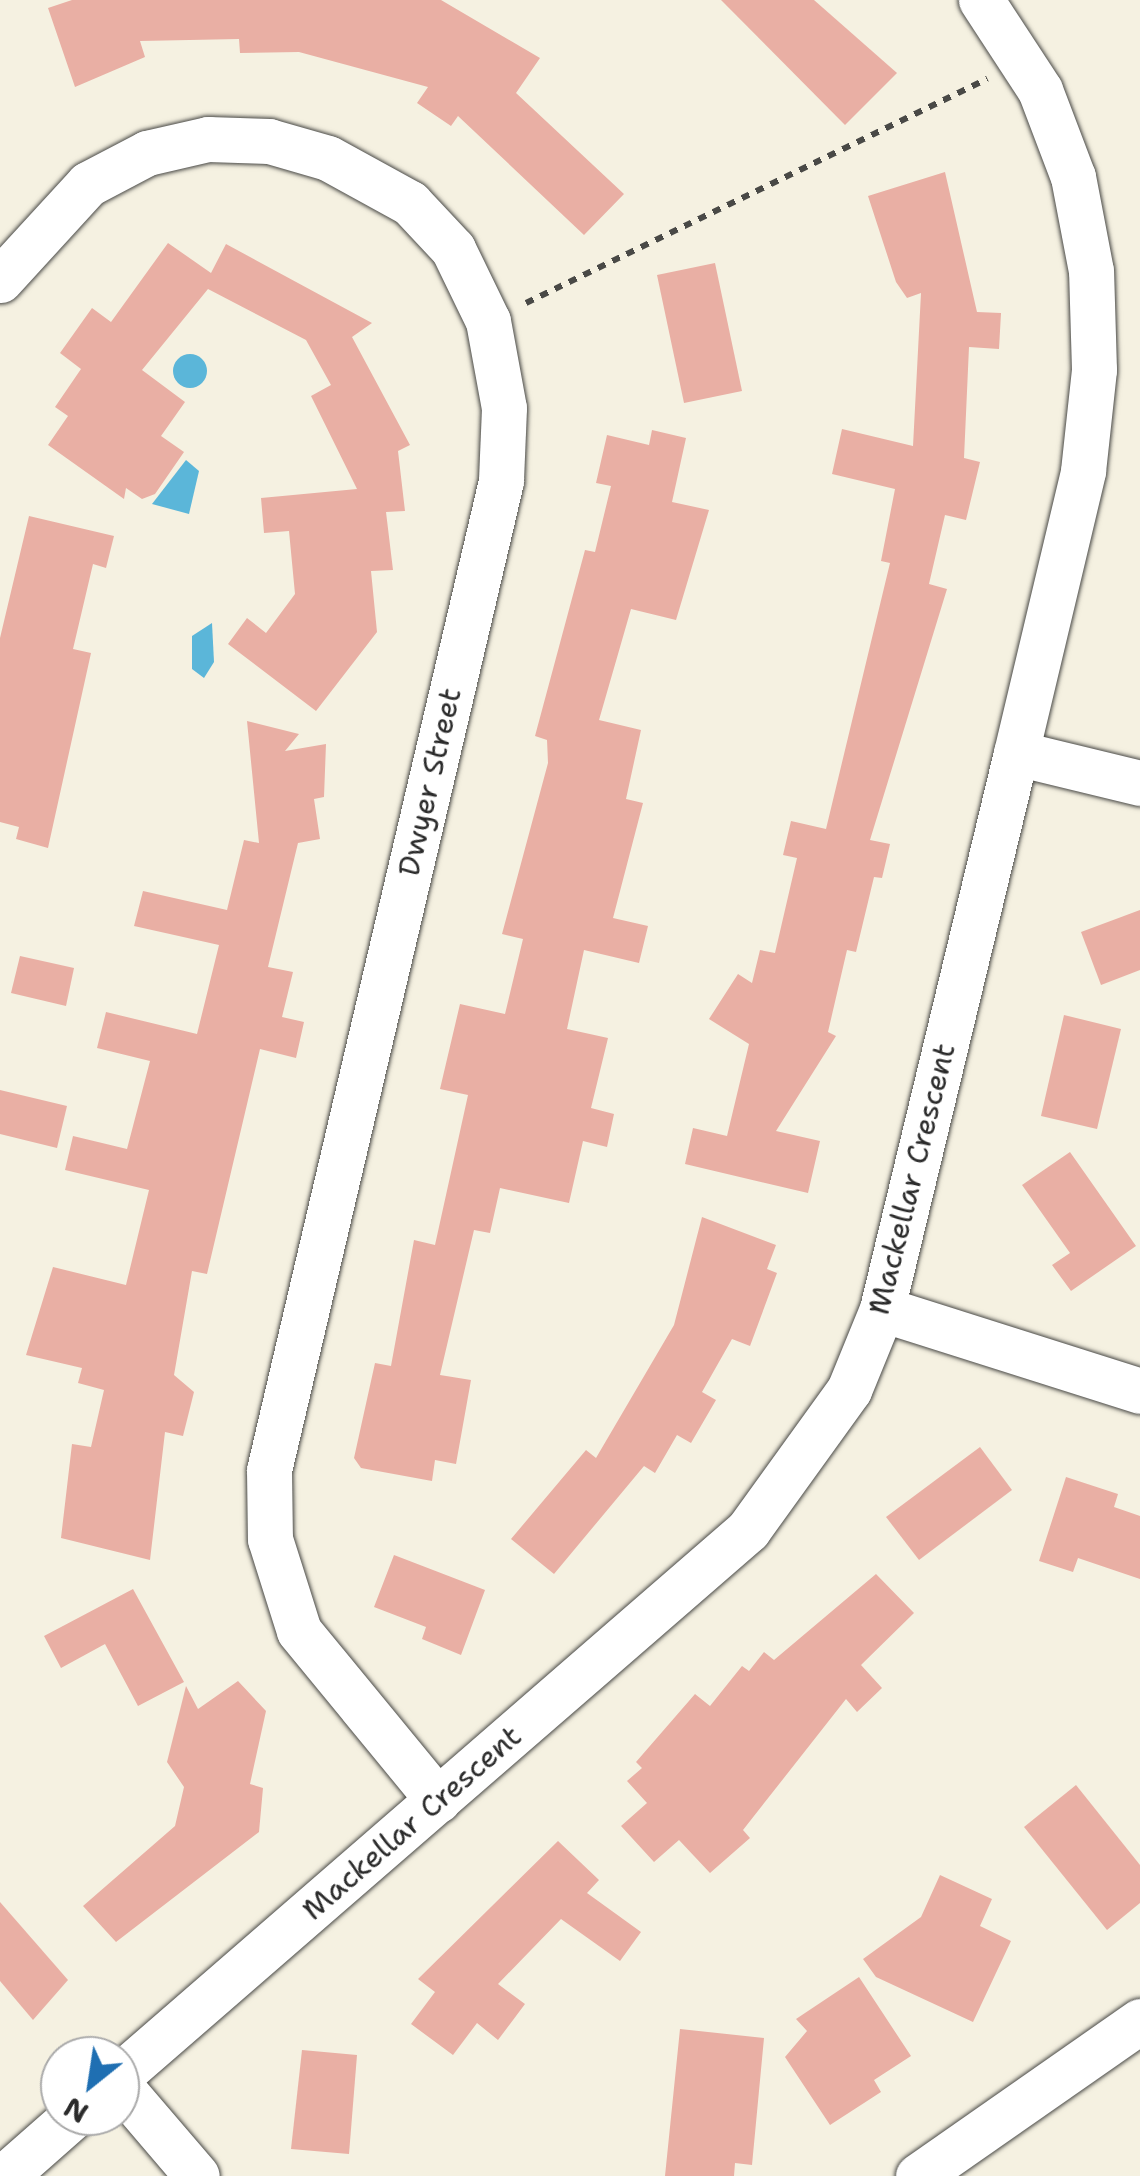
<!DOCTYPE html>
<html>
<head>
<meta charset="utf-8">
<style>
	body { margin:0 }
	#map { position:relative; width:1140px; height:2176px; overflow:hidden; background:#f5f1e1; font-family:"Shantell Sans",sans-serif }
	div>[style] { position:absolute }
	[style*='--x'] { left:calc(var(--x)*1px); top:calc(var(--y)*1px); width:calc(var(--w)*1px); rotate:calc(var(--a)*1deg) }
	.water>* { inset:0; background:#5bb6d9 }
	.round { border-radius:50% }
	.building>* { inset:0; background:#e9afa4 }
	.path>* { height:6px; margin-top:-3px; transform-origin:0; background:repeating-linear-gradient(90deg,#494946 0 8px,transparent 0 16px) }
	.roads { filter:drop-shadow(0 0 2px #494946) drop-shadow(0 0 2px #494946) }
	.minor>* { height:45px; margin:-22.5px; padding:0 22.5px; transform-origin:22.5px; border-radius:22.5px; background:#fff }
	span { translate:-50% -50%; white-space:nowrap; text-align:center; line-height:1.15; -webkit-text-stroke:8px #fff; paint-order:stroke }
	.street-label { font-size:30px; color:#2b2b2b }
	.north { position:absolute; left:40px; top:2036px; width:100px; height:100px; box-sizing:border-box; background:#fff; border:2px solid #aaa; border-radius:50%; rotate:210deg; font-size:28px; font-weight:700; line-height:40px; text-align:center; color:#2b2b2b }
	.north::after { content:''; display:block; margin:auto; width:35px; height:45px; background:#1f6fb2; clip-path:polygon(50% 0,100% 100%,50% 72%,0 100%) }
</style>
</head>
<body>
<div id="map">
	<div class="water">
		<i class="round" style="left:173px;top:354px;width:34px;height:34px"></i>
		<i style="clip-path:polygon(186px 460px,199px 471px,189px 514px,152px 504px)"></i>
		<i style="clip-path:polygon(212px 623px,214px 662px,204px 678px,192px 669px,192px 636px)"></i>
	</div>
	<div class="building">
		<i style="clip-path:polygon(72px 0,441px 0,540px 58px,516px 93px,624px 194px,584px 235px,458px 116px,451px 126px,417px 103px,428px 87px,299px 52px,240px 53px,239px 39px,140px 41px,145px 57px,75px 87px,48px 8px)"></i>
		<i style="clip-path:polygon(721px 0,814px 0,897px 73px,845px 125px)"></i>
		<i style="clip-path:polygon(945px 172px,977px 312px,1001px 313px,999px 349px,969px 347px,964px 458px,980px 462px,966px 520px,945px 515px,929px 584px,947px 589px,870px 840px,890px 844px,882px 878px,874px 877px,856px 952px,847px 950px,828px 1032px,836px 1036px,776px 1131px,820px 1141px,808px 1193px,685px 1164px,693px 1128px,727px 1136px,749px 1044px,709px 1019px,738px 974px,752px 983px,760px 950px,775px 953px,797px 858px,783px 855px,791px 821px,826px 829px,890px 563px,881px 561px,895px 489px,832px 474px,842px 429px,913px 446px,921px 293px,907px 298px,896px 282px,868px 196px)"></i>
		<i style="clip-path:polygon(168px 243px,211px 273px,226px 244px,372px 323px,352px 337px,410px 445px,398px 451px,405px 511px,386px 512px,393px 570px,371px 571px,377px 632px,316px 711px,228px 644px,247px 618px,266px 633px,295px 594px,289px 531px,264px 533px,261px 498px,357px 489px,311px 396px,331px 385px,306px 340px,208px 289px,142px 370px,185px 402px,161px 436px,184px 452px,155px 494px,142px 499px,126px 488px,124px 499px,48px 445px,68px 416px,55px 407px,81px 369px,60px 353px,92px 308px,111px 322px)"></i>
		<i style="clip-path:polygon(715px 263px,742px 391px,684px 403px,657px 275px)"></i>
		<i style="clip-path:polygon(652px 430px,686px 438px,672px 502px,709px 510px,676px 620px,631px 609px,599px 720px,641px 730px,626px 799px,643px 803px,613px 918px,648px 926px,639px 963px,584px 950px,567px 1029px,608px 1038px,591px 1108px,614px 1114px,607px 1147px,583px 1141px,569px 1203px,500px 1188px,490px 1233px,474px 1230px,440px 1375px,471px 1380px,456px 1464px,435px 1460px,432px 1481px,361px 1468px,354px 1458px,375px 1363px,391px 1366px,414px 1240px,435px 1245px,468px 1095px,440px 1089px,460px 1004px,505px 1014px,523px 939px,502px 934px,548px 763px,547px 740px,535px 736px,585px 550px,595px 552px,611px 486px,596px 483px,607px 435px,649px 445px)"></i>
		<i style="clip-path:polygon(29px 516px,114px 536px,106px 568px,93px 564px,73px 649px,91px 653px,48px 848px,16px 839px,19px 827px,0 822px,0 638px)"></i>
		<i style="clip-path:polygon(247px 721px,299px 734px,285px 751px,326px 744px,324px 797px,314px 799px,320px 839px,298px 843px,268px 967px,293px 972px,282px 1017px,304px 1022px,296px 1058px,260px 1049px,207px 1274px,192px 1271px,174px 1375px,194px 1392px,183px 1436px,165px 1432px,150px 1560px,61px 1538px,72px 1444px,91px 1447px,104px 1390px,78px 1383px,82px 1368px,26px 1355px,53px 1267px,126px 1285px,149px 1190px,65px 1170px,73px 1136px,127px 1149px,150px 1061px,97px 1048px,106px 1012px,197px 1034px,219px 945px,134px 926px,143px 891px,227px 910px,244px 840px,259px 843px)"></i>
		<i style="clip-path:polygon(1140px 910px,1140px 970px,1101px 985px,1081px 932px)"></i>
		<i style="clip-path:polygon(20px 956px,74px 968px,66px 1006px,11px 993px)"></i>
		<i style="clip-path:polygon(1064px 1015px,1121px 1029px,1097px 1129px,1041px 1116px)"></i>
		<i style="clip-path:polygon(0 1090px,67px 1106px,57px 1148px,0 1134px)"></i>
		<i style="clip-path:polygon(1070px 1152px,1136px 1246px,1071px 1291px,1052px 1265px,1070px 1253px,1022px 1185px)"></i>
		<i style="clip-path:polygon(702px 1217px,776px 1245px,767px 1269px,777px 1273px,750px 1346px,732px 1339px,702px 1392px,716px 1400px,691px 1443px,677px 1435px,655px 1473px,644px 1466px,554px 1574px,511px 1539px,586px 1450px,596px 1458px,674px 1325px)"></i>
		<i style="clip-path:polygon(980px 1447px,1012px 1490px,919px 1560px,886px 1517px)"></i>
		<i style="clip-path:polygon(1066px 1477px,1118px 1494px,1114px 1507px,1140px 1516px,1140px 1579px,1078px 1558px,1073px 1572px,1039px 1561px)"></i>
		<i style="clip-path:polygon(394px 1555px,485px 1590px,461px 1655px,422px 1639px,426px 1627px,374px 1607px)"></i>
		<i style="clip-path:polygon(876px 1574px,914px 1613px,861px 1665px,882px 1688px,857px 1712px,846px 1699px,743px 1830px,750px 1838px,710px 1873px,679px 1840px,654px 1862px,621px 1826px,647px 1803px,627px 1781px,642px 1768px,636px 1762px,695px 1694px,710px 1706px,742px 1666px,749px 1671px,764px 1652px,774px 1660px)"></i>
		<i style="clip-path:polygon(133px 1589px,184px 1682px,138px 1706px,105px 1644px,61px 1668px,44px 1636px)"></i>
		<i style="clip-path:polygon(238px 1681px,266px 1711px,250px 1784px,263px 1788px,259px 1832px,116px 1942px,83px 1906px,175px 1826px,184px 1787px,167px 1762px,186px 1686px,198px 1709px)"></i>
		<i style="clip-path:polygon(1076px 1785px,1140px 1865px,1140px 1903px,1107px 1930px,1024px 1827px)"></i>
		<i style="clip-path:polygon(558px 1841px,599px 1880px,587px 1893px,641px 1932px,620px 1961px,561px 1919px,498px 1984px,525px 2004px,498px 2040px,477px 2023px,453px 2055px,411px 2024px,435px 1992px,418px 1979px)"></i>
		<i style="clip-path:polygon(940px 1875px,992px 1899px,980px 1926px,1011px 1941px,973px 2022px,876px 1977px,863px 1959px,921px 1917px)"></i>
		<i style="clip-path:polygon(0 1902px,68px 1980px,33px 2020px,0 1981px)"></i>
		<i style="clip-path:polygon(859px 1977px,911px 2056px,874px 2080px,881px 2092px,830px 2125px,785px 2057px,807px 2031px,796px 2019px)"></i>
		<i style="clip-path:polygon(680px 2029px,764px 2038px,752px 2165px,735px 2163px,734px 2176px,665px 2176px)"></i>
		<i style="clip-path:polygon(302px 2050px,357px 2055px,349px 2154px,291px 2149px)"></i>
	</div>
	<div class="path">
		<i style="--x:526;--y:303;--w:513;--a:-25.92"></i>
	</div>
	<div class="roads">
		<div class="minor">
			<i style="--x:0;--y:280;--w:130;--a:-47.5"></i>
			<i style="--x:88;--y:184;--w:67;--a:-27.7"></i>
			<i style="--x:147;--y:153;--w:63;--a:-12.9"></i>
			<i style="--x:208;--y:139;--w:61;--a:1.9"></i>
			<i style="--x:269;--y:141;--w:61;--a:16.1"></i>
			<i style="--x:328;--y:158;--w:94;--a:28.8"></i>
			<i style="--x:410;--y:203;--w:63;--a:46.9"></i>
			<i style="--x:453;--y:249;--w:80;--a:64.1"></i>
			<i style="--x:488;--y:321;--w:88;--a:79.6"></i>
			<i style="--x:504;--y:408;--w:73;--a:92.4"></i>
			<i style="--x:501;--y:481;--w:1016;--a:103.2"></i>
			<i style="--x:269;--y:1470;--w:69;--a:89.2"></i>
			<i style="--x:270;--y:1539;--w:96;--a:72.5"></i>
			<i style="--x:299;--y:1631;--w:219;--a:50.6"></i>
			<i style="--x:1016;--y:753;--w:128;--a:13.6"></i>
			<i style="--x:882;--y:1309;--w:271;--a:17.6"></i>
			<i style="--x:120;--y:2075;--w:832;--a:-40.95"></i>
			<i style="--x:748;--y:1530;--w:173;--a:-54.2"></i>
			<i style="--x:849;--y:1390;--w:87;--a:-67.8"></i>
			<i style="--x:882;--y:1309;--w:572;--a:-76.45"></i>
			<i style="--x:1016;--y:753;--w:290;--a:-76.6"></i>
			<i style="--x:1083;--y:471;--w:102;--a:-83.8"></i>
			<i style="--x:1094;--y:370;--w:99;--a:-91.7"></i>
			<i style="--x:1091;--y:271;--w:96;--a:-100.8"></i>
			<i style="--x:1073;--y:177;--w:93;--a:-110.8"></i>
			<i style="--x:1040;--y:90;--w:108;--a:-123.2"></i>
			<i style="--x:120;--y:2086;--w:118;--a:49.5"></i>
			<i style="--x:5;--y:2176;--w:91;--a:-41.4"></i>
			<i style="--x:918;--y:2176;--w:271;--a:-34.9"></i>
		</div>
	</div>
	<div class="street-label">
		<span style="left:430px;top:782px;rotate:-77deg">Dwyer Street</span>
		<span style="left:912px;top:1179px;rotate:-76deg">Mackellar Crescent</span>
		<span style="left:412px;top:1823px;rotate:-41deg">Mackellar Crescent</span>
	</div>
	<div class="north">N</div>
</div>
</body>
</html>
